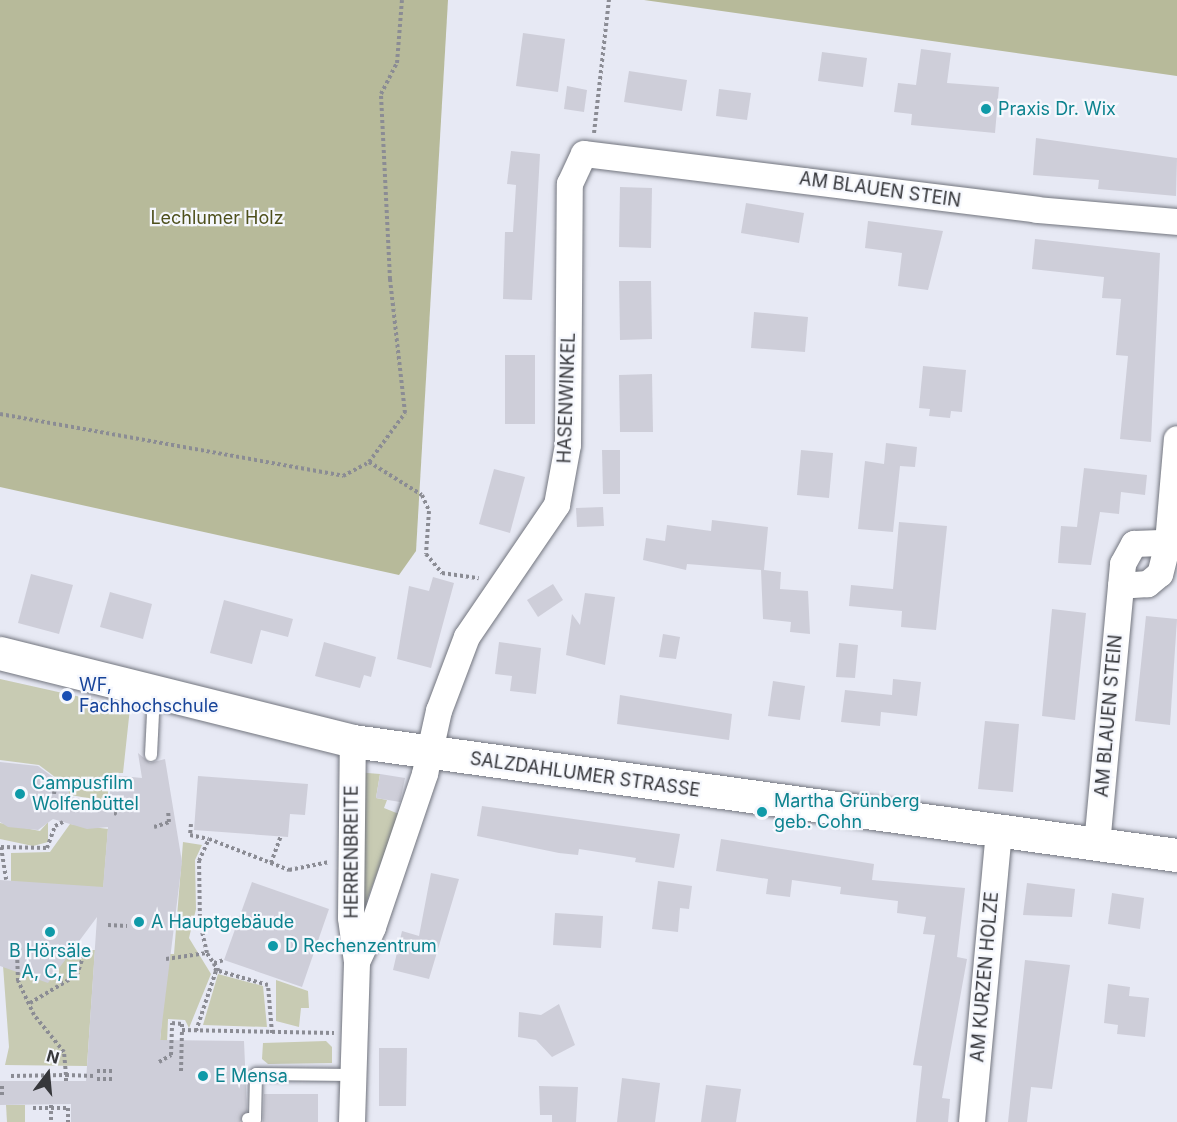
<!DOCTYPE html>
<html>
<head>
<meta charset="utf-8">
<style>
	body { margin:0 }
	#map { position:relative; width:1177px; height:1122px; overflow:hidden; background:#e7e9f4; font-family:Inter,sans-serif }
	div>[style] { position:absolute }
	[style*='--x'] { left:calc(var(--x)*1px); top:calc(var(--y)*1px); width:calc(var(--w)*1px); rotate:calc(var(--a)*1deg) }
	.green>* { inset:0; background:#c8cbb3 }
	.forest>* { inset:0; background:#b7ba9a }
	.building>* { inset:0; background:#ceced9 }
	.path>* { height:4px; margin-top:-2px; transform-origin:0; background:repeating-linear-gradient(90deg,#8b8c94 0 3px,transparent 0 6px) }
	.roads { filter:drop-shadow(0 0 2px #72757e) drop-shadow(0 0 2px #72757e) }
	.lane>* { height:12px; margin:-6px; padding:0 6px; transform-origin:6px; border-radius:6px; background:#fff }
	.street>* { height:26px; margin:-13px; padding:0 13px; transform-origin:13px; border-radius:13px; background:#fff }
	.secondary>* { height:33px; margin:-16.5px; padding:0 16.5px; transform-origin:16.5px; border-radius:16.5px; background:#fff }
	.dots>* { width:16px; height:16px; translate:-50% -50%; box-sizing:border-box; border:3px solid #f5f7fd; border-radius:50% }
	span { translate:-50% -50%; white-space:nowrap; text-align:center; line-height:1.15; -webkit-text-stroke:4.5px #f5f7fd; paint-order:stroke }
	.culture-label { font-size:18px; color:#0d838f }
	.left { translate:0 -50%; text-align:left }
	.street-label { font-size:18px; color:#36373b }
	.park-label { font-size:18px; color:#4e501c }
	.transit-label { font-size:18px; color:#164399 }
	.north { position:absolute; left:18px; top:1044px; width:60px; height:60px; -webkit-text-stroke:4px #f5f7fd; paint-order:stroke; rotate:16deg; font-size:16px; font-weight:700; line-height:24px; text-align:center; color:#36373b }
	.north::after { content:''; display:block; margin:auto; width:21px; height:27px; background:#36373b; clip-path:polygon(50% 0,100% 100%,50% 72%,0 100%) }
</style>
</head>
<body>
<div id="map">
	<div class="green">
		<i style="clip-path:polygon(0 679px,130px 708px,123px 773px,110px 773px,107px 802px,61px 793px,59px 780px,39px 765px,0 760px)"></i>
		<i style="clip-path:polygon(355px 772px,380px 774px,376px 798px,387px 800px,384px 808px,399px 814px,363px 911px)"></i>
		<i style="clip-path:polygon(48px 822px,48px 842px,33px 846px,0 839px,0 823px,40px 831px)"></i>
		<i style="clip-path:polygon(70px 824px,108px 829px,101px 917px,11px 881px,11px 853px,50px 852px)"></i>
		<i style="clip-path:polygon(183px 842px,202px 845px,195px 860px,196px 909px,189px 938px,211px 974px,189px 1028px,185px 1020px,168px 1019px,167px 1043px,160px 1042px,167px 954px,174px 954px)"></i>
		<i style="clip-path:polygon(95px 950px,87px 1066px,5px 1065px,9px 1047px,2px 952px)"></i>
		<i style="clip-path:polygon(218px 974px,263px 986px,267px 1027px,203px 1025px)"></i>
		<i style="clip-path:polygon(276px 980px,308px 991px,309px 1008px,301px 1008px,299px 1027px,276px 1021px)"></i>
		<i style="clip-path:polygon(326px 1041px,332px 1047px,332px 1063px,268px 1064px,262px 1059px,263px 1043px)"></i>
		<i style="clip-path:polygon(6px 1105px,25px 1105px,25px 1122px,7px 1122px)"></i>
	</div>
	<div class="forest">
		<i style="clip-path:polygon(0 0,448px 0,416px 551px,399px 575px,0 487px)"></i>
		<i style="clip-path:polygon(644px 0,1177px 0,1177px 76px)"></i>
	</div>
	<div class="building">
		<i style="clip-path:polygon(523px 33px,565px 39px,558px 92px,516px 86px)"></i>
		<i style="clip-path:polygon(921px 49px,951px 53px,947px 83px,999px 87px,995px 133px,911px 125px,912px 114px,894px 112px,898px 83px,916px 85px)"></i>
		<i style="clip-path:polygon(822px 52px,867px 58px,863px 87px,818px 81px)"></i>
		<i style="clip-path:polygon(629px 71px,687px 80px,682px 111px,624px 102px)"></i>
		<i style="clip-path:polygon(567px 86px,587px 90px,584px 112px,564px 109px)"></i>
		<i style="clip-path:polygon(719px 89px,751px 93px,747px 120px,716px 116px)"></i>
		<i style="clip-path:polygon(1036px 138px,1177px 158px,1176px 196px,1098px 189px,1099px 180px,1033px 175px)"></i>
		<i style="clip-path:polygon(511px 151px,540px 154px,532px 300px,503px 299px,505px 232px,513px 232px,516px 185px,507px 184px)"></i>
		<i style="clip-path:polygon(620px 187px,652px 188px,651px 248px,619px 247px)"></i>
		<i style="clip-path:polygon(746px 203px,804px 213px,799px 243px,741px 233px)"></i>
		<i style="clip-path:polygon(868px 221px,943px 231px,928px 290px,898px 286px,902px 253px,865px 248px)"></i>
		<i style="clip-path:polygon(1035px 239px,1160px 253px,1151px 442px,1120px 439px,1128px 356px,1116px 355px,1121px 299px,1102px 298px,1104px 277px,1032px 269px)"></i>
		<i style="clip-path:polygon(619px 281px,651px 281px,652px 339px,620px 340px)"></i>
		<i style="clip-path:polygon(754px 312px,808px 317px,805px 352px,751px 348px)"></i>
		<i style="clip-path:polygon(505px 355px,535px 355px,535px 424px,505px 424px)"></i>
		<i style="clip-path:polygon(923px 366px,966px 370px,962px 412px,951px 411px,950px 418px,929px 416px,930px 409px,919px 408px)"></i>
		<i style="clip-path:polygon(652px 374px,653px 432px,620px 432px,619px 375px)"></i>
		<i style="clip-path:polygon(886px 443px,917px 447px,915px 467px,900px 466px,893px 532px,858px 529px,865px 461px,884px 464px)"></i>
		<i style="clip-path:polygon(602px 450px,620px 450px,620px 494px,603px 494px)"></i>
		<i style="clip-path:polygon(801px 450px,833px 453px,829px 498px,797px 495px)"></i>
		<i style="clip-path:polygon(1084px 468px,1147px 475px,1145px 495px,1121px 492px,1119px 514px,1100px 512px,1091px 565px,1058px 563px,1061px 526px,1077px 527px)"></i>
		<i style="clip-path:polygon(494px 469px,525px 477px,510px 533px,479px 524px)"></i>
		<i style="clip-path:polygon(603px 507px,604px 526px,577px 527px,576px 508px)"></i>
		<i style="clip-path:polygon(712px 520px,768px 527px,764px 570px,781px 572px,780px 589px,808px 591px,810px 634px,790px 632px,791px 622px,763px 619px,761px 570px,687px 564px,686px 570px,643px 560px,646px 538px,665px 541px,667px 525px,711px 531px)"></i>
		<i style="clip-path:polygon(899px 522px,947px 526px,936px 630px,901px 627px,902px 611px,849px 606px,851px 585px,893px 589px)"></i>
		<i style="clip-path:polygon(31px 574px,73px 585px,59px 634px,18px 623px)"></i>
		<i style="clip-path:polygon(433px 577px,454px 583px,431px 668px,397px 659px,409px 586px,429px 591px)"></i>
		<i style="clip-path:polygon(553px 584px,563px 600px,538px 617px,527px 600px)"></i>
		<i style="clip-path:polygon(110px 592px,152px 604px,143px 639px,100px 627px)"></i>
		<i style="clip-path:polygon(585px 593px,615px 597px,605px 665px,566px 655px,572px 614px,580px 625px)"></i>
		<i style="clip-path:polygon(224px 600px,293px 619px,288px 637px,261px 630px,252px 664px,210px 653px)"></i>
		<i style="clip-path:polygon(1052px 609px,1086px 613px,1075px 720px,1042px 716px)"></i>
		<i style="clip-path:polygon(1146px 616px,1177px 619px,1170px 725px,1135px 721px)"></i>
		<i style="clip-path:polygon(663px 634px,680px 637px,676px 659px,659px 657px)"></i>
		<i style="clip-path:polygon(324px 642px,376px 657px,371px 677px,364px 675px,360px 688px,315px 676px)"></i>
		<i style="clip-path:polygon(499px 642px,541px 648px,536px 694px,510px 691px,512px 676px,495px 674px)"></i>
		<i style="clip-path:polygon(839px 643px,858px 645px,855px 678px,836px 677px)"></i>
		<i style="clip-path:polygon(893px 679px,921px 682px,917px 716px,881px 712px,880px 726px,841px 722px,845px 690px,892px 695px)"></i>
		<i style="clip-path:polygon(773px 681px,805px 686px,800px 720px,768px 716px)"></i>
		<i style="clip-path:polygon(620px 695px,732px 714px,729px 740px,617px 724px)"></i>
		<i style="clip-path:polygon(985px 721px,1019px 724px,1013px 792px,978px 789px)"></i>
		<i style="clip-path:polygon(138px 753px,150px 763px,165px 759px,182px 862px,160px 1040px,244px 1041px,247px 1111px,240px 1122px,71px 1122px,71px 1104px,0 1105px,0 1081px,86px 1081px,97px 917px,48px 983px,0 966px,0 880px,103px 887px,108px 827px,87px 829px,53px 819px,38px 830px,8px 827px,0 822px,0 762px,38px 766px,68px 788px,70px 797px,109px 804px,111px 775px,142px 778px)"></i>
		<i style="clip-path:polygon(380px 774px,405px 778px,400px 802px,376px 798px)"></i>
		<i style="clip-path:polygon(198px 776px,308px 784px,305px 815px,290px 814px,288px 837px,194px 830px)"></i>
		<i style="clip-path:polygon(482px 806px,680px 834px,674px 868px,635px 862px,636px 858px,579px 849px,578px 855px,559px 853px,477px 836px)"></i>
		<i style="clip-path:polygon(721px 839px,874px 864px,872px 880px,965px 888px,957px 957px,967px 959px,942px 1098px,950px 1099px,948px 1122px,916px 1122px,922px 1066px,913px 1065px,935px 935px,923px 934px,926px 917px,897px 913px,898px 901px,840px 894px,841px 887px,792px 880px,790px 897px,766px 894px,768px 879px,716px 871px)"></i>
		<i style="clip-path:polygon(431px 873px,459px 879px,429px 979px,393px 970px,402px 931px,419px 936px)"></i>
		<i style="clip-path:polygon(658px 881px,692px 886px,689px 909px,680px 908px,678px 932px,652px 929px)"></i>
		<i style="clip-path:polygon(252px 882px,329px 909px,302px 987px,224px 960px)"></i>
		<i style="clip-path:polygon(1027px 883px,1075px 889px,1072px 917px,1023px 915px)"></i>
		<i style="clip-path:polygon(1112px 893px,1144px 898px,1140px 929px,1108px 924px)"></i>
		<i style="clip-path:polygon(555px 913px,603px 916px,601px 948px,553px 945px)"></i>
		<i style="clip-path:polygon(1025px 960px,1070px 965px,1052px 1089px,1031px 1087px,1027px 1122px,1008px 1122px)"></i>
		<i style="clip-path:polygon(1108px 984px,1130px 987px,1129px 996px,1149px 998px,1145px 1037px,1117px 1034px,1118px 1025px,1104px 1023px)"></i>
		<i style="clip-path:polygon(559px 1004px,575px 1045px,552px 1057px,536px 1040px,518px 1037px,519px 1012px,541px 1015px)"></i>
		<i style="clip-path:polygon(379px 1048px,407px 1048px,406px 1106px,379px 1106px)"></i>
		<i style="clip-path:polygon(622px 1078px,660px 1083px,655px 1122px,617px 1122px)"></i>
		<i style="clip-path:polygon(706px 1085px,741px 1089px,736px 1122px,701px 1122px)"></i>
		<i style="clip-path:polygon(539px 1086px,578px 1087px,576px 1122px,552px 1122px,552px 1115px,540px 1115px)"></i>
		<i style="clip-path:polygon(264px 1094px,318px 1094px,318px 1122px,263px 1122px)"></i>
	</div>
	<div class="path">
		<i style="--x:594;--y:133;--w:134;--a:-83.6"></i>
		<i style="--x:0;--y:414;--w:349;--a:10.2"></i>
		<i style="--x:343;--y:476;--w:30;--a:-28"></i>
		<i style="--x:369;--y:462;--w:62;--a:31.9"></i>
		<i style="--x:422;--y:495;--w:17;--a:66"></i>
		<i style="--x:429;--y:511;--w:43;--a:94"></i>
		<i style="--x:426;--y:554;--w:25;--a:50"></i>
		<i style="--x:442;--y:573;--w:37;--a:8"></i>
		<i style="--x:369;--y:462;--w:61;--a:-53.7"></i>
		<i style="--x:405;--y:413;--w:135;--a:-96.4"></i>
		<i style="--x:390;--y:279;--w:185;--a:-92.8"></i>
		<i style="--x:381;--y:94;--w:35;--a:-63"></i>
		<i style="--x:397;--y:63;--w:63;--a:-85.5"></i>
		<i style="--x:54;--y:794;--w:10;--a:-84"></i>
		<i style="--x:114;--y:813;--w:3;--a:18"></i>
		<i style="--x:191;--y:824;--w:11;--a:95"></i>
		<i style="--x:190;--y:835;--w:19;--a:12"></i>
		<i style="--x:154;--y:827;--w:16;--a:-18"></i>
		<i style="--x:169;--y:822;--w:11;--a:-95"></i>
		<i style="--x:1;--y:847;--w:46;--a:1.2"></i>
		<i style="--x:47;--y:848;--w:23;--a:-70"></i>
		<i style="--x:55;--y:826;--w:9;--a:-27"></i>
		<i style="--x:1;--y:847;--w:33;--a:81"></i>
		<i style="--x:271;--y:863;--w:29;--a:-70"></i>
		<i style="--x:108;--y:925;--w:19;--a:3"></i>
		<i style="--x:166;--y:959;--w:41;--a:-8.3"></i>
		<i style="--x:30;--y:1003;--w:55;--a:-30.8"></i>
		<i style="--x:77;--y:975;--w:26;--a:-72"></i>
		<i style="--x:196;--y:1031;--w:63;--a:-71.6"></i>
		<i style="--x:216;--y:971;--w:8;--a:-104"></i>
		<i style="--x:214;--y:963;--w:10;--a:-17"></i>
		<i style="--x:272;--y:1033;--w:48;--a:-94.8"></i>
		<i style="--x:268;--y:985;--w:51;--a:-164.1"></i>
		<i style="--x:219;--y:971;--w:22;--a:-124"></i>
		<i style="--x:207;--y:953;--w:31;--a:-103"></i>
		<i style="--x:200;--y:923;--w:62;--a:-90.9"></i>
		<i style="--x:199;--y:861;--w:24;--a:-66"></i>
		<i style="--x:209;--y:839;--w:86;--a:21.2"></i>
		<i style="--x:289;--y:870;--w:41;--a:-11.3"></i>
		<i style="--x:159;--y:1062;--w:14;--a:-30"></i>
		<i style="--x:171;--y:1055;--w:32;--a:-88"></i>
		<i style="--x:172;--y:1023;--w:10;--a:6"></i>
		<i style="--x:182;--y:1024;--w:6;--a:90"></i>
		<i style="--x:97;--y:1071;--w:15;--a:0"></i>
		<i style="--x:181;--y:1071;--w:41;--a:-88.6"></i>
		<i style="--x:182;--y:1030;--w:152;--a:1.1"></i>
		<i style="--x:11;--y:1076;--w:55;--a:-1"></i>
		<i style="--x:66;--y:1075;--w:23;--a:-95"></i>
		<i style="--x:64;--y:1052;--w:48;--a:-129"></i>
		<i style="--x:34;--y:1015;--w:38;--a:-115"></i>
		<i style="--x:18;--y:981;--w:31;--a:-92"></i>
		<i style="--x:97;--y:1079;--w:15;--a:0"></i>
		<i style="--x:66;--y:1081;--w:6;--a:-90"></i>
		<i style="--x:66;--y:1075;--w:28;--a:2"></i>
		<i style="--x:2;--y:1086;--w:9;--a:90"></i>
		<i style="--x:51;--y:1105;--w:17;--a:90"></i>
		<i style="--x:33;--y:1108;--w:35;--a:0"></i>
		<i style="--x:68;--y:1108;--w:14;--a:90"></i>
	</div>
	<div class="roads">
		<div class="lane">
			<i style="--x:151;--y:755;--w:62;--a:-87.2"></i>
			<i style="--x:248;--y:1119;--w:7;--a:0"></i>
			<i style="--x:255;--y:1119;--w:45;--a:-88.7"></i>
			<i style="--x:256;--y:1074;--w:96;--a:0.6"></i>
		</div>
		<div class="street">
			<i style="--x:1168;--y:543;--w:104;--a:-85.1"></i>
			<i style="--x:1097;--y:845;--w:282;--a:-84.7"></i>
			<i style="--x:1123;--y:564;--w:23;--a:-61"></i>
			<i style="--x:1134;--y:544;--w:34;--a:-2"></i>
			<i style="--x:1168;--y:543;--w:32;--a:104"></i>
			<i style="--x:1160;--y:574;--w:16;--a:140"></i>
			<i style="--x:1148;--y:584;--w:27;--a:176"></i>
			<i style="--x:357;--y:962;--w:38;--a:-65"></i>
			<i style="--x:373;--y:927;--w:162;--a:-71.2"></i>
			<i style="--x:425;--y:774;--w:65;--a:-77.5"></i>
			<i style="--x:439;--y:711;--w:79;--a:-69.3"></i>
			<i style="--x:467;--y:637;--w:160;--a:-55.7"></i>
			<i style="--x:557;--y:505;--w:61;--a:-79.6"></i>
			<i style="--x:568;--y:445;--w:261;--a:-89.6"></i>
			<i style="--x:570;--y:184;--w:33;--a:-65"></i>
			<i style="--x:584;--y:154;--w:456;--a:7"></i>
			<i style="--x:1037;--y:210;--w:141;--a:4.9"></i>
			<i style="--x:352;--y:1122;--w:160;--a:-88.2"></i>
			<i style="--x:357;--y:962;--w:44;--a:-97.8"></i>
			<i style="--x:351;--y:918;--w:177;--a:-89.4"></i>
			<i style="--x:972;--y:1122;--w:291;--a:-84.7"></i>
		</div>
		<div class="secondary">
			<i style="--x:0;--y:653;--w:364;--a:14"></i>
			<i style="--x:353;--y:741;--w:832;--a:7.88"></i>
		</div>
	</div>
	<div class="dots">
		<i style="left:986px;top:109px;background:#0f9aa8"></i>
		<i style="left:67px;top:696px;background:#1a4fb4"></i>
		<i style="left:20px;top:794px;background:#0f9aa8"></i>
		<i style="left:762px;top:812px;background:#0f9aa8"></i>
		<i style="left:139px;top:922px;background:#0f9aa8"></i>
		<i style="left:50px;top:932px;background:#0f9aa8"></i>
		<i style="left:273px;top:946px;background:#0f9aa8"></i>
		<i style="left:203px;top:1076px;background:#0f9aa8"></i>
	</div>
	<div class="culture-label">
		<span class="left" style="left:998px;top:109px">Praxis Dr. Wix</span>
		<span class="left" style="left:32px;top:794px">Campusfilm<br>Wolfenbüttel</span>
		<span class="left" style="left:774px;top:812px">Martha Grünberg<br>geb. Cohn</span>
		<span class="left" style="left:151px;top:922px">A Hauptgebäude</span>
		<span class="left" style="left:285px;top:946px">D Rechenzentrum</span>
		<span style="left:50px;top:962px">B Hörsäle<br>A, C, E</span>
		<span class="left" style="left:215px;top:1076px">E Mensa</span>
	</div>
	<div class="street-label">
		<span style="left:880px;top:190px;rotate:8deg">AM BLAUEN STEIN</span>
		<span style="left:567px;top:398px;rotate:-88deg">HASENWINKEL</span>
		<span style="left:1109px;top:716px;rotate:-85deg">AM BLAUEN STEIN</span>
		<span style="left:585px;top:775px;rotate:8deg">SALZDAHLUMER STRASSE</span>
		<span style="left:352px;top:852px;rotate:-90deg">HERRENBREITE</span>
		<span style="left:985px;top:977px;rotate:-85deg">AM KURZEN HOLZE</span>
	</div>
	<div class="park-label">
		<span style="left:217px;top:218px">Lechlumer Holz</span>
	</div>
	<div class="transit-label">
		<span class="left" style="left:79px;top:696px">WF,<br>Fachhochschule</span>
	</div>
	<div class="north">N</div>
</div>
</body>
</html>
